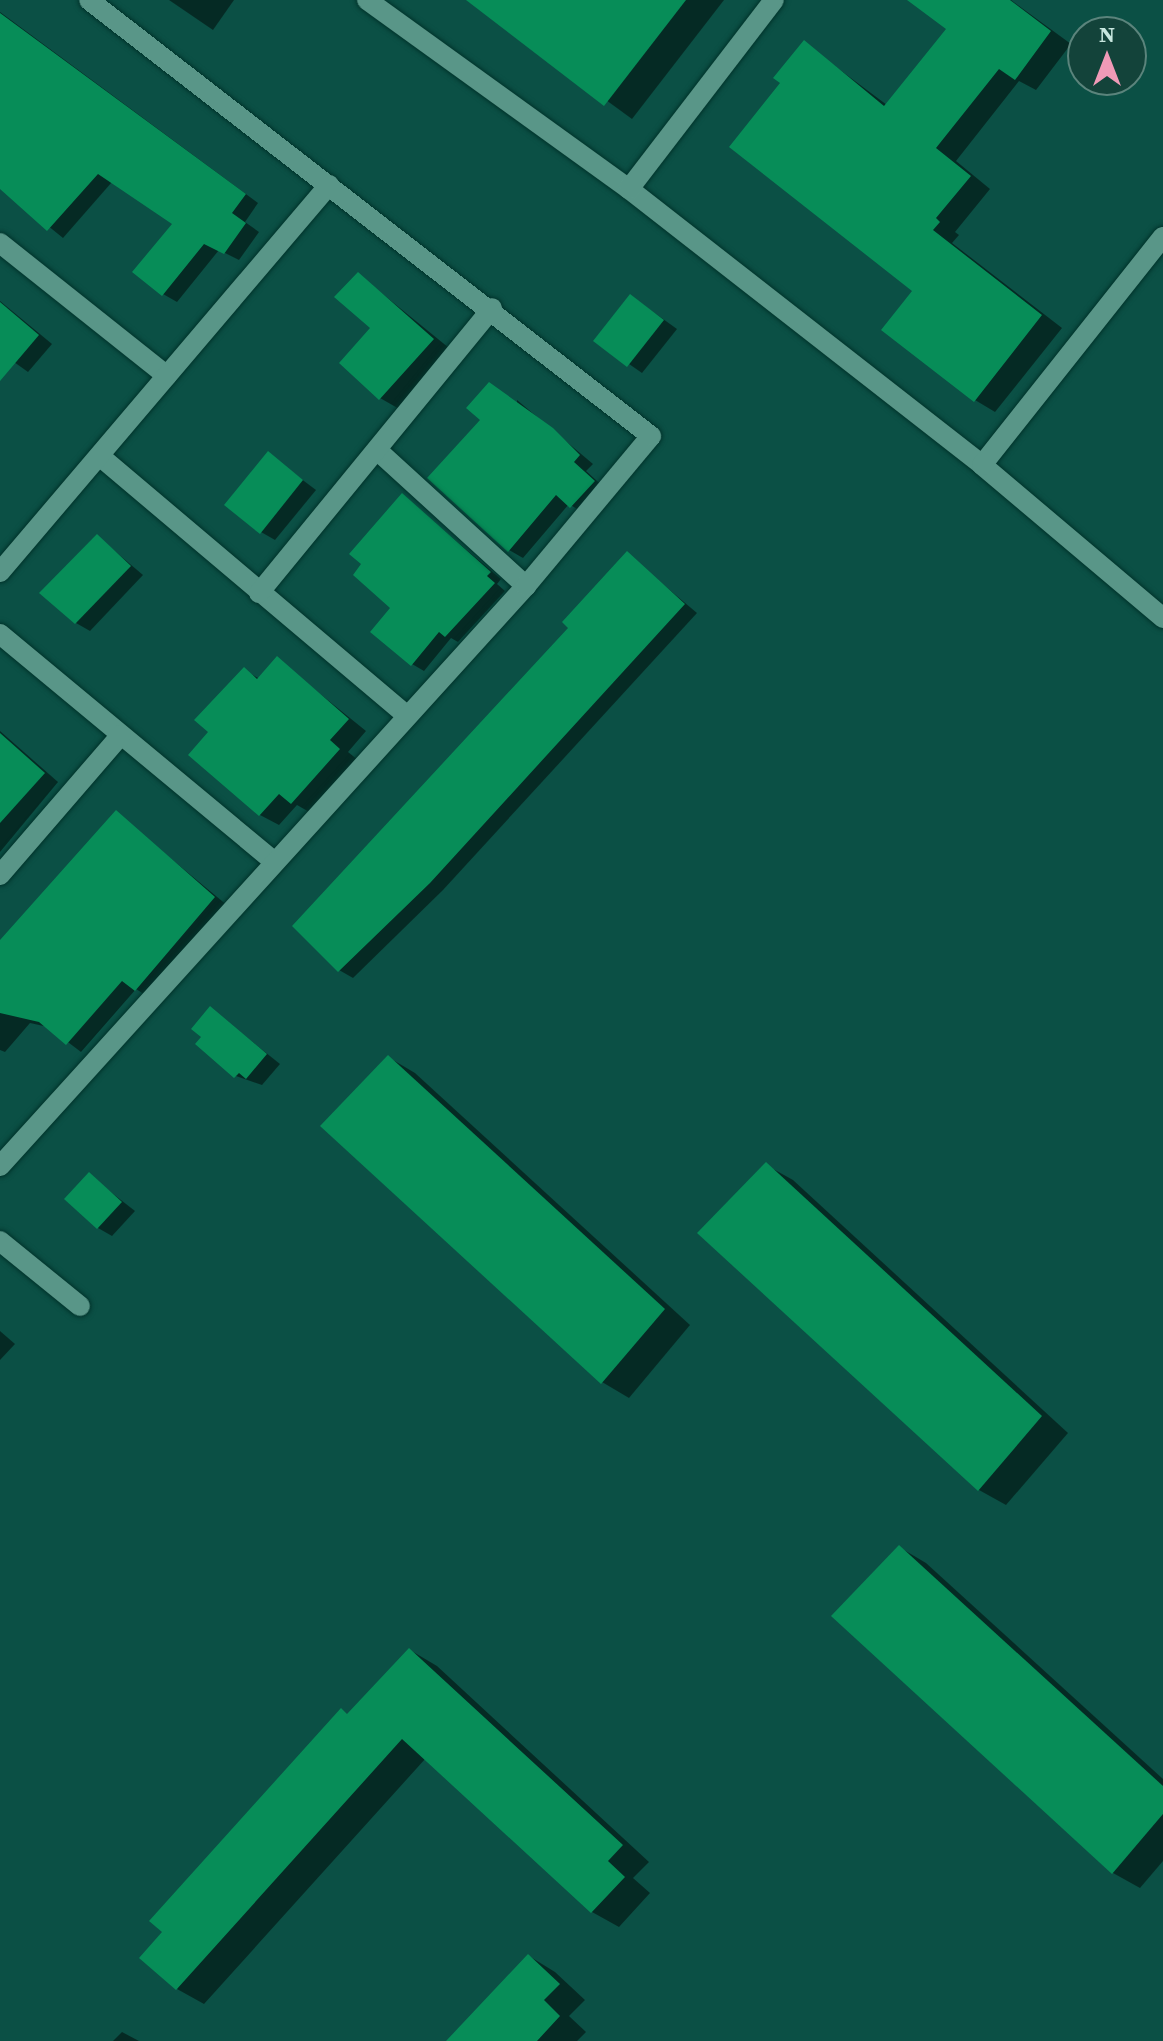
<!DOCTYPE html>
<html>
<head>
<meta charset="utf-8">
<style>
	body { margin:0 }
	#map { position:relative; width:1163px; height:2041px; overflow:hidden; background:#0b5045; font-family:"Source Serif 4",serif }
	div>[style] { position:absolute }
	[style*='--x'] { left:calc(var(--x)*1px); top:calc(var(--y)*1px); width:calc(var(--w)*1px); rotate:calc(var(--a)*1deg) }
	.shadow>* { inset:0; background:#0007 }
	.building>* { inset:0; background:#078d58 }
	.roads { filter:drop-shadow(0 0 2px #00332b) drop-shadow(0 0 2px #00332b) }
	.minor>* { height:20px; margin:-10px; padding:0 10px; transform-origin:10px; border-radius:10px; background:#599688 }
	span { translate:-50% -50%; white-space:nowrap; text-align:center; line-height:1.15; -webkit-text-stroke:6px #13433a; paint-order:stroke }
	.north { position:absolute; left:1067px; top:16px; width:80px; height:80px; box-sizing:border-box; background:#13433a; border:2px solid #5b847c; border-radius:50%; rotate:0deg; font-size:22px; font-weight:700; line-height:32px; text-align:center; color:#c7e6de }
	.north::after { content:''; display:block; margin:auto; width:28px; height:36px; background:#f09ab7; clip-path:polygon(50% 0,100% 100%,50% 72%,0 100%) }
</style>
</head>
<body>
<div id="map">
	<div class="shadow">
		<i style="clip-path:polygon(169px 0,234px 0,213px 30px)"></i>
		<i style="clip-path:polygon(469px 0,724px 0,632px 119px)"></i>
		<i style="clip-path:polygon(911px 0,1011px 0,1071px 44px,1036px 90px,1019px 81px,956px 161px,990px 189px,955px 232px,959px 235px,952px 243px,1062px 328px,995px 412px,975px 400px,914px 291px,783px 83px,804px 43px,887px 105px,949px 29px)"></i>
		<i style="clip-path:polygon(0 12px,258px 203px,245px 222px,259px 232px,239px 260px,219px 250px,177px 302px,163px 294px,174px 224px,112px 182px,63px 238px,0 187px)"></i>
		<i style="clip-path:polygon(358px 274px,454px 352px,401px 410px,380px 398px,372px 328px)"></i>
		<i style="clip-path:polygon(631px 296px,677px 329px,642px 373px,596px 341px)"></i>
		<i style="clip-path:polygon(0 301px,52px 344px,28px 372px,0 352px)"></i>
		<i style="clip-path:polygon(517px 400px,593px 464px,586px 471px,607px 490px,585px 514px,569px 504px,523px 558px,509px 550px)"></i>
		<i style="clip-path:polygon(268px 454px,316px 490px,275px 540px,261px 532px)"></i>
		<i style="clip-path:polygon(403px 496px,501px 579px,497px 584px,505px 591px,458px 642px,451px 638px,424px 671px,412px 664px,393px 608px)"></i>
		<i style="clip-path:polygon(97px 536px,143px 575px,90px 631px,76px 623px)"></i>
		<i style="clip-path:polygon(627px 554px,697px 613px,443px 890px,353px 978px,339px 970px,571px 628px)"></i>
		<i style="clip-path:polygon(277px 659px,366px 731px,348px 752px,358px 760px,311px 813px,297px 805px,279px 825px,260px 815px,211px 732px,244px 670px,260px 679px)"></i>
		<i style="clip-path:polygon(0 731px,58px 782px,0 852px)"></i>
		<i style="clip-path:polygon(116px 813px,228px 906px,150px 998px,136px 989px,81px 1052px,48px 1027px,30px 1023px,5px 1052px,0 1050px,0 944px)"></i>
		<i style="clip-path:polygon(211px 1009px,280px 1064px,262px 1085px,236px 1076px,204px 1037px)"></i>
		<i style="clip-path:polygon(388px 1057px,415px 1073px,690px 1325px,629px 1398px,602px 1382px)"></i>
		<i style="clip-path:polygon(766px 1165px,793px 1180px,1068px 1433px,1006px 1505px,979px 1490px)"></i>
		<i style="clip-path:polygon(89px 1175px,135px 1211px,112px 1236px,98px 1228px)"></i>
		<i style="clip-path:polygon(0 1331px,15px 1344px,0 1360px)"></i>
		<i style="clip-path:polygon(899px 1547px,926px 1563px,1163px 1779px,1163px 1861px,1140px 1888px,1113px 1873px,834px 1616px)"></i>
		<i style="clip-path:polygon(410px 1650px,437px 1666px,649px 1862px,633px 1878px,650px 1893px,619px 1927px,592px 1912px,426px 1758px,204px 2004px,177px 1989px,349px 1715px)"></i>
		<i style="clip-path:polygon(529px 1956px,555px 1972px,585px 2000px,569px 2016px,586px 2032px,577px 2041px,449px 2041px)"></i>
		<i style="clip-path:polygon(122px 2032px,139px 2041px,113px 2041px)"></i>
	</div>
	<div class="building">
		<i style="clip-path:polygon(466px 0,686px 0,604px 106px)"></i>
		<i style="clip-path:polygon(907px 0,1010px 0,1051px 31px,1015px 80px,999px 69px,936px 148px,971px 176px,936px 218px,940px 222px,933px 230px,1042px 315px,974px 402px,881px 330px,912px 291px,729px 147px,780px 83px,773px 78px,804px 40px,884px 106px,946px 29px)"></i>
		<i style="clip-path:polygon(0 13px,246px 194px,232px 213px,246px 223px,224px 254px,204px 244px,162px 296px,132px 272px,172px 224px,98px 174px,47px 231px,0 189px)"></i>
		<i style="clip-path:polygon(358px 272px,434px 339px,379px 400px,339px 363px,370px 328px,334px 297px)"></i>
		<i style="clip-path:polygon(630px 294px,664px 320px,627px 367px,593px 341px)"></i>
		<i style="clip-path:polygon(0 302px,39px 335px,0 381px)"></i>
		<i style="clip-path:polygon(489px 382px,553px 428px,580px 455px,574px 462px,595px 481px,570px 508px,556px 495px,508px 552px,427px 478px,480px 420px,466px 408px)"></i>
		<i style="clip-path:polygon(268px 451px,303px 480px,260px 534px,224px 505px)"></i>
		<i style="clip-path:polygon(402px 493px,491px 572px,487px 576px,495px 583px,445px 637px,439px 632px,411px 666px,370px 632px,390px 608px,353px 575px,361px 564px,349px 554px)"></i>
		<i style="clip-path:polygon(97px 534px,131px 566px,75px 624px,39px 593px)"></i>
		<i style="clip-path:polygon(627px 551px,685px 604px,430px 883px,338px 972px,292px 926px,568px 628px,562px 622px)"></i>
		<i style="clip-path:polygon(277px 656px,349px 719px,330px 740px,340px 749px,291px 804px,279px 794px,259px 816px,188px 755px,208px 732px,194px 720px,244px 667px,257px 679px)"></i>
		<i style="clip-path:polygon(0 733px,45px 773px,0 823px)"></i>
		<i style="clip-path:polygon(116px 810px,215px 897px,135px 991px,122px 981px,66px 1045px,39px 1022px,0 1013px,0 940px)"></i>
		<i style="clip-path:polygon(210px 1006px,267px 1054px,246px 1079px,239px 1073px,234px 1078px,195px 1044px,201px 1037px,191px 1029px)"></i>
		<i style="clip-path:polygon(388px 1055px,665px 1309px,601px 1384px,320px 1126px)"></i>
		<i style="clip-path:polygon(766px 1162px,1042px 1416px,978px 1491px,697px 1233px)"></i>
		<i style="clip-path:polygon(89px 1172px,122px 1202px,97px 1229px,64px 1199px)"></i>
		<i style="clip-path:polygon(899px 1545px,1163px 1786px,1163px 1814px,1112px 1874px,831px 1616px)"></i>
		<i style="clip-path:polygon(409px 1648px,623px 1845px,608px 1861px,625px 1877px,591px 1913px,402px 1739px,176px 1990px,139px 1958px,162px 1932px,149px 1921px,341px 1708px,347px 1714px)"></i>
		<i style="clip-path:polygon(528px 1954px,560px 1984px,544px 2000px,560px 2016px,537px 2041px,446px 2041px)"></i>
	</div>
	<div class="roads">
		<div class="minor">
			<i style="--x:367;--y:0;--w:323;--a:35.8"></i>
			<i style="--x:629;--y:189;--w:448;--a:38"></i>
			<i style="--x:982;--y:465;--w:237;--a:40.2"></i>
			<i style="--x:629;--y:189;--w:238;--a:-52.5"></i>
			<i style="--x:0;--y:243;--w:213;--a:38.5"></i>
			<i style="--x:377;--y:450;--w:202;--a:42.4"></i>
			<i style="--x:102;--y:458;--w:398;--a:40.2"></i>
			<i style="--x:982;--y:465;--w:291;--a:-51.6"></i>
			<i style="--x:0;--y:572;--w:508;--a:-49.63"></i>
			<i style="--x:259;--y:593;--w:368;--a:-50.7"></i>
			<i style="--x:0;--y:634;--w:355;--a:39.7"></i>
			<i style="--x:0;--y:875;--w:185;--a:-49.2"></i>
			<i style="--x:0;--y:1166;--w:783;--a:-47.8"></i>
			<i style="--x:526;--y:586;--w:195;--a:-50.2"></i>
			<i style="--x:651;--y:436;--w:711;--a:-142.2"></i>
			<i style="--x:0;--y:1241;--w:103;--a:39.1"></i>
		</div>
	</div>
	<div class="north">N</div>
</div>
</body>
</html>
